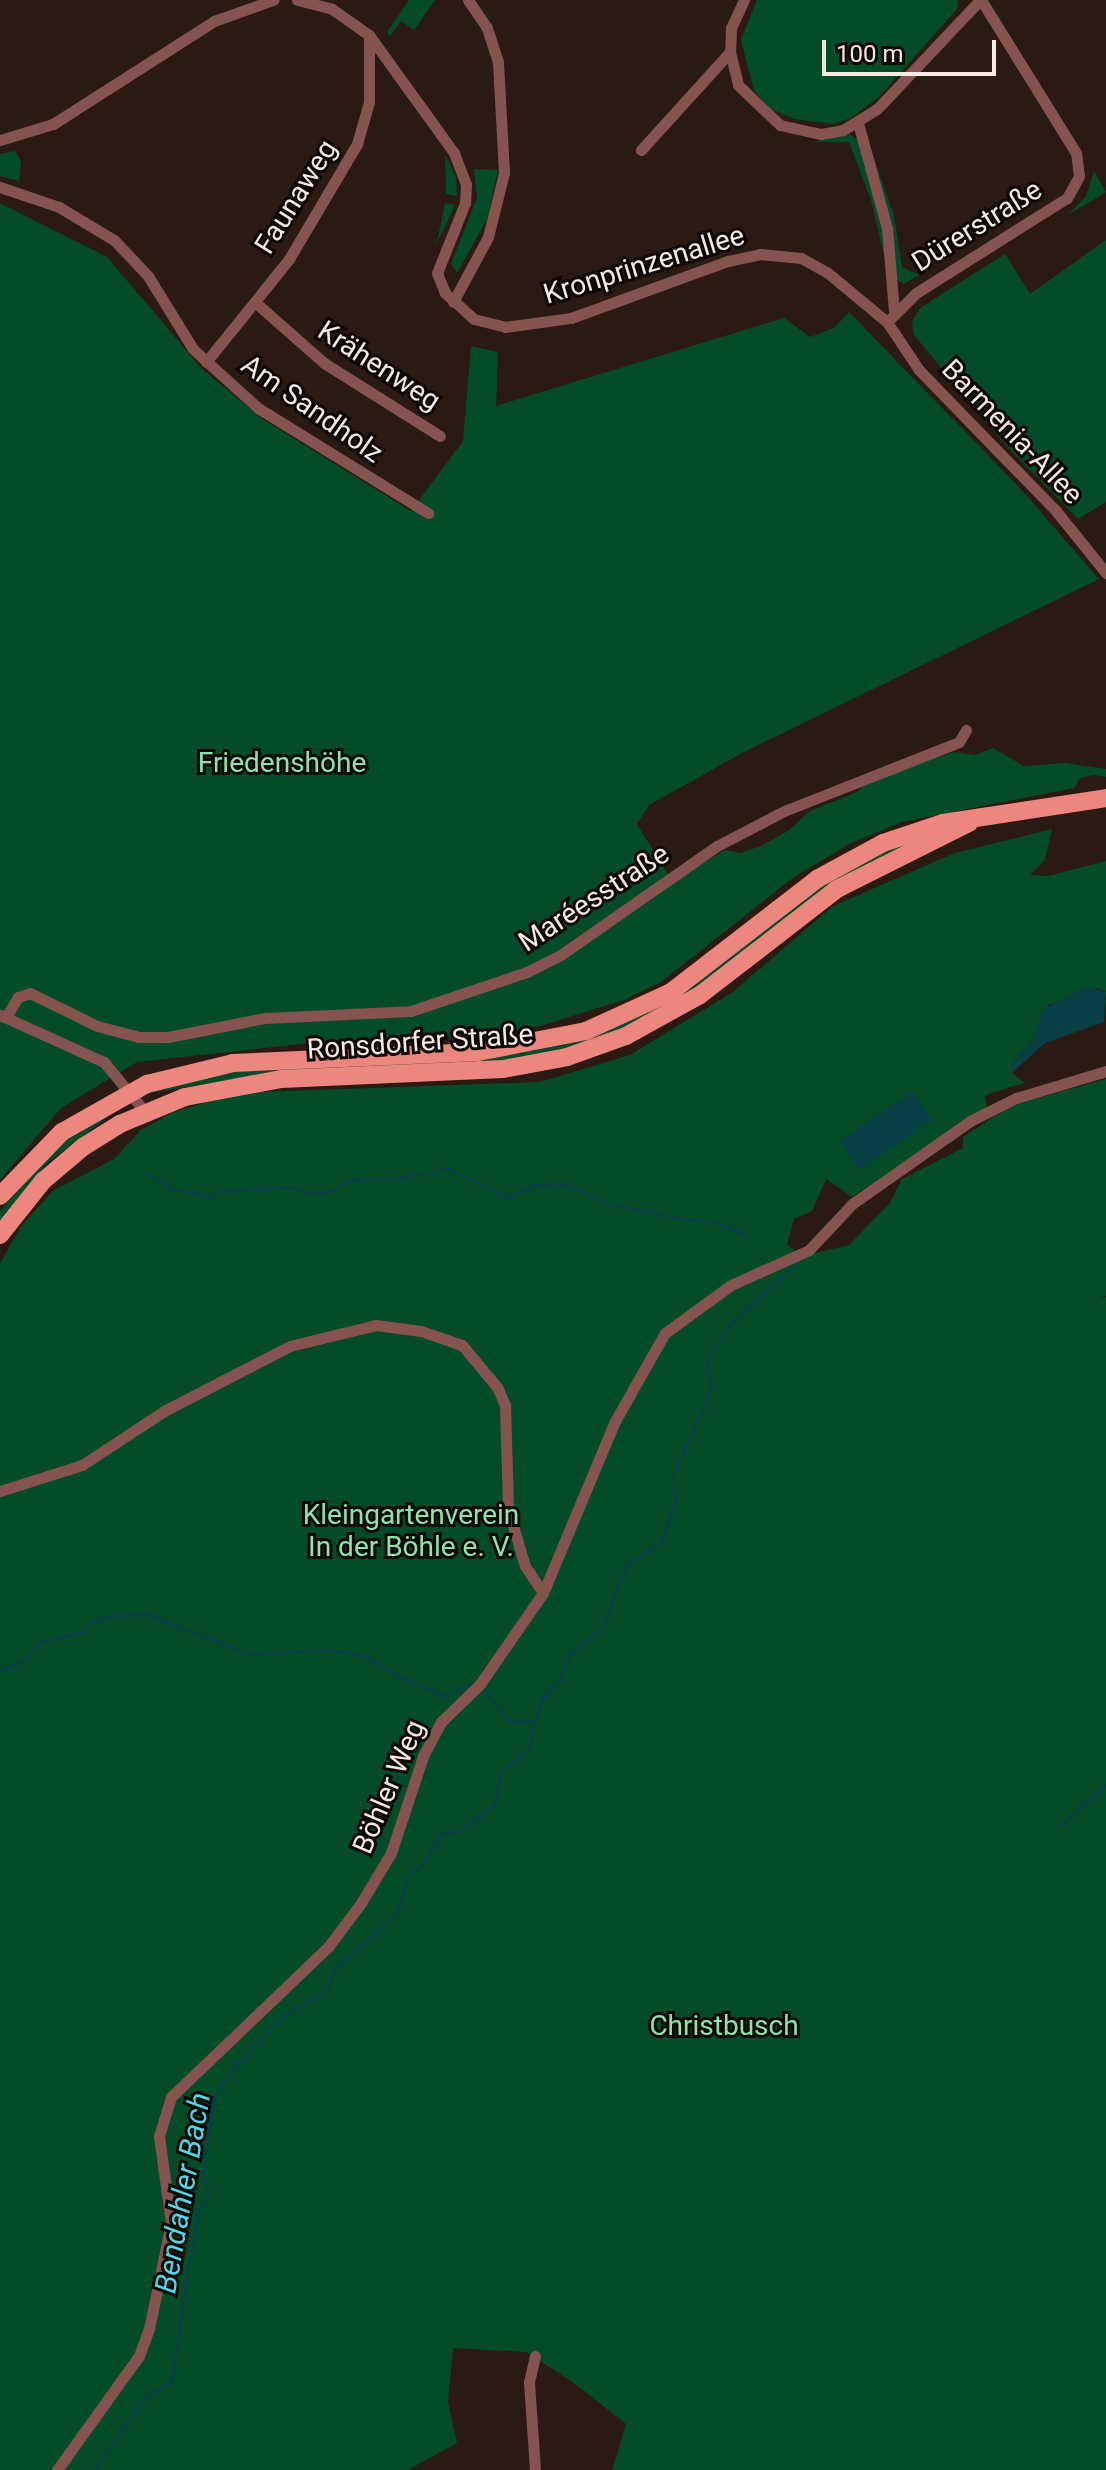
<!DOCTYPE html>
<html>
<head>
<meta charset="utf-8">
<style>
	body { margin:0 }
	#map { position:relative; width:1106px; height:2470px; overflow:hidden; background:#2b1a11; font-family:Roboto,sans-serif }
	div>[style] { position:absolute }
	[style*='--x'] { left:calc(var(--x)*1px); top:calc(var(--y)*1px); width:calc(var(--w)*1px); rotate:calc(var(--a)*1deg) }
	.green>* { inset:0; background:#044c28 }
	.water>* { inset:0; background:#084046 }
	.stream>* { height:3px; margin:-1.5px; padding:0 1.5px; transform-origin:1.5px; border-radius:1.5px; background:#084046 }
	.street>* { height:11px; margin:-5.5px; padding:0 5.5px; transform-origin:5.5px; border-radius:5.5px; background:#855350 }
	.primary>* { height:18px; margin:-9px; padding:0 9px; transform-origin:9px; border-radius:9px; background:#ee8680 }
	span { translate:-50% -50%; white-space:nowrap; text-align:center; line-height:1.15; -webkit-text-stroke:6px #0e0704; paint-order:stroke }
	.street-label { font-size:28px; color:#f6e9e3 }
	.park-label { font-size:28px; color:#8be5aa }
	.water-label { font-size:30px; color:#4cdaeb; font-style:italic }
	.scale { position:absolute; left:822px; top:40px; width:174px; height:36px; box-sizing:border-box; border:4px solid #f6e9e3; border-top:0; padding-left:10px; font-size:24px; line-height:28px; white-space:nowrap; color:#f6e9e3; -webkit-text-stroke:6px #0e0704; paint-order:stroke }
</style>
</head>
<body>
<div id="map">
	<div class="green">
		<i style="clip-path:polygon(409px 0,435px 0,414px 30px,401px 21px,390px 36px,387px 32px)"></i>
		<i style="clip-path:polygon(757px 0,958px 0,957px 9px,880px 96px,851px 118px,833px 124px,794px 119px,771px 109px,754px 91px,741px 40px)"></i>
		<i style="clip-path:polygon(849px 134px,859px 141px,879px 197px,887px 268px,871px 200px,849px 142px,812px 142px)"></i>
		<i style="clip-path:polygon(15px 151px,21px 161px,19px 181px,0 176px,0 154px)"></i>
		<i style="clip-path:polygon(445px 154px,456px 177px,457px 196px,446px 194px)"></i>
		<i style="clip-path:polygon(873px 155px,894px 216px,902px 267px,919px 275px,904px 284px,896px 279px)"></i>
		<i style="clip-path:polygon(474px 169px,498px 170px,487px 219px,457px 273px,451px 264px,477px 198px)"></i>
		<i style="clip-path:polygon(1094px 171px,1106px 192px,1068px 215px,1086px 196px)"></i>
		<i style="clip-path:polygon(0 203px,107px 257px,202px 369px,261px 418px,411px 511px,463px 441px,471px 346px,498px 352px,496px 406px,784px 318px,810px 337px,834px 328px,849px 312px,1019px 487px,1099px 579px,744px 752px,649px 805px,637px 824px,672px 881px,725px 850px,740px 853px,761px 846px,788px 831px,810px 811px,857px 792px,872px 778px,954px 752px,975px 755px,993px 748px,1024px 766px,1065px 763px,1106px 769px,1106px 777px,1093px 775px,1080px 778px,1074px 788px,902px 822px,851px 843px,794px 877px,661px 982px,624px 1000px,540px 1026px,453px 1040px,444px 1034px,319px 1042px,137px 1062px,61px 1108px,0 1180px)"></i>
		<i style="clip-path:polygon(445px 203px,455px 205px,436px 245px,440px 228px)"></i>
		<i style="clip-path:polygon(1106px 240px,1106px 502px,1078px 519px,1009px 449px,914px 335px,912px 322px,920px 308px,1005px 254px,1030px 294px)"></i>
		<i style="clip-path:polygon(1052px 829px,1045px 860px,1030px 875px,1048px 876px,1106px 861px,1106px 992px,1098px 988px,1048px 1005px,1033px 1041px,1013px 1062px,1012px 1073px,1025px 1083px,985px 1095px,987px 1110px,852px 1197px,826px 1179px,812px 1211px,794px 1219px,787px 1245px,803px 1256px,849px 1245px,890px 1203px,902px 1179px,963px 1148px,963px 1137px,1010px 1106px,1106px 1079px,1106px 1296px,1097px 1298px,1106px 1297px,1106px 2470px,612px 2470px,626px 2424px,574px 2383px,526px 2352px,453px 2348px,448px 2402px,457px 2443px,408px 2470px,0 2470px,0 1263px,22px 1225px,53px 1191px,114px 1159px,141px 1130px,174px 1112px,236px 1093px,540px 1082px,630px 1055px,733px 992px,833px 906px,955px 853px)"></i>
		<i style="clip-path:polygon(928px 834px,829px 886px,705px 983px,625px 1029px,588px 1043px,518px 1059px,288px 1071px,149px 1093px,226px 1072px,475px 1060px,590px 1039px,686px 991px,800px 899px,875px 855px)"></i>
		<i style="clip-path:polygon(118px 1109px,46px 1164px,0 1221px,0 1211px,57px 1144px)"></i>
	</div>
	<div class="water">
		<i style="clip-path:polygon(1087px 986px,1106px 992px,1104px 1022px,1045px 1043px,1012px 1073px,1013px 1062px,1033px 1041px,1042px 1010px)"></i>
		<i style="clip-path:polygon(913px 1091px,932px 1120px,859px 1170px,840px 1141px)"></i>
	</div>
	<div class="stream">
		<i style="--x:147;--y:1174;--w:27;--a:31"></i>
		<i style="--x:170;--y:1188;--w:42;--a:12.4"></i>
		<i style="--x:211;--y:1197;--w:12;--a:-31"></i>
		<i style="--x:221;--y:1191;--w:70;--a:-3.3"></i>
		<i style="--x:291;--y:1187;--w:19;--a:18"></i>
		<i style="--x:309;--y:1193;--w:19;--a:-3"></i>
		<i style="--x:328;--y:1192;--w:30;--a:-26"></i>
		<i style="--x:355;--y:1179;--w:48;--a:-1.2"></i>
		<i style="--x:403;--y:1178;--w:45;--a:-12.8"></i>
		<i style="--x:447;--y:1168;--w:67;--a:25.8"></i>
		<i style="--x:507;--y:1197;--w:32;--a:-22"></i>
		<i style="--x:537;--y:1185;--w:29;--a:-2"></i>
		<i style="--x:566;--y:1184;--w:47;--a:25.5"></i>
		<i style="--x:608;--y:1204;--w:56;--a:11.3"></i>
		<i style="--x:671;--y:1217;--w:44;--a:6.5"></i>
		<i style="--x:715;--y:1222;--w:36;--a:23"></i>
		<i style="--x:0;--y:1670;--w:24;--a:-22"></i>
		<i style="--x:22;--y:1661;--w:28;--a:-45"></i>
		<i style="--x:42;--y:1641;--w:43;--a:-12.1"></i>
		<i style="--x:84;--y:1632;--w:15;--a:-48"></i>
		<i style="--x:94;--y:1621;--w:23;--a:-15"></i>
		<i style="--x:116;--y:1615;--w:31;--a:-2"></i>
		<i style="--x:147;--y:1614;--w:110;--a:21.4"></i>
		<i style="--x:249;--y:1654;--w:82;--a:-2.8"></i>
		<i style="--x:331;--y:1650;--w:33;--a:9"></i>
		<i style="--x:364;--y:1655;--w:39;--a:32"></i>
		<i style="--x:397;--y:1676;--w:53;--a:22.2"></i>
		<i style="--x:446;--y:1696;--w:29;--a:-27"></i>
		<i style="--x:483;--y:1689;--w:41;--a:50.9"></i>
		<i style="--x:509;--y:1721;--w:25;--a:2"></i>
		<i style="--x:1061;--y:1825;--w:60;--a:-41.6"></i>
		<i style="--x:94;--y:2470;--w:92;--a:-54.8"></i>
		<i style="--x:147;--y:2395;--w:29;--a:-29"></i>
		<i style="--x:172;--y:2381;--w:127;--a:-81.9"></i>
		<i style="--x:190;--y:2255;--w:48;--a:-78"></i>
		<i style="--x:200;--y:2208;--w:14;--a:-56"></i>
		<i style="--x:208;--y:2196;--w:29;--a:-102"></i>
		<i style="--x:202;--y:2168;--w:72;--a:-79.6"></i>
		<i style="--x:215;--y:2097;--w:37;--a:-57"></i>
		<i style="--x:235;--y:2066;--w:73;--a:-45.6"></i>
		<i style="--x:286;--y:2014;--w:47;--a:-29.3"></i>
		<i style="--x:327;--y:1991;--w:23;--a:-72"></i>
		<i style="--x:334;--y:1969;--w:82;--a:-41.1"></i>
		<i style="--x:396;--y:1915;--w:41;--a:-72.9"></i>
		<i style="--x:408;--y:1876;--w:21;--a:-39"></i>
		<i style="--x:424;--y:1863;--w:34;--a:-60"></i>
		<i style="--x:441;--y:1834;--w:18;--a:-9"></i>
		<i style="--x:459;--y:1831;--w:44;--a:-35.8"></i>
		<i style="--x:495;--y:1805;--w:32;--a:-81"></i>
		<i style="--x:500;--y:1773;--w:36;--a:-39"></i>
		<i style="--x:528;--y:1750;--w:52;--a:-75.4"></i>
		<i style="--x:541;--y:1700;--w:28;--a:-46"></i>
		<i style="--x:560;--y:1680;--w:28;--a:-69"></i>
		<i style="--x:570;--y:1654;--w:41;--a:-39.1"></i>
		<i style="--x:602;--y:1628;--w:69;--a:-68.7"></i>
		<i style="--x:627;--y:1564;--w:40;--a:-32"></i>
		<i style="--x:661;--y:1543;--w:40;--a:-69.8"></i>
		<i style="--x:675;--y:1505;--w:33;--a:-92"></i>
		<i style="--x:674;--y:1472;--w:89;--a:-65.4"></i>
		<i style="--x:711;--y:1391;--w:31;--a:-96"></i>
		<i style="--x:708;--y:1360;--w:40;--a:-58"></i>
		<i style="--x:729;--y:1326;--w:93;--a:-42.8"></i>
	</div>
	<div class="street">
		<i style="--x:297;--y:0;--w:36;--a:14"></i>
		<i style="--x:332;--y:9;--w:45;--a:35.1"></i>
		<i style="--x:369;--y:35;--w:145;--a:54.2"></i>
		<i style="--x:454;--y:153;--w:34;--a:69"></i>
		<i style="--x:466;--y:185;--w:18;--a:93"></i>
		<i style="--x:465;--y:203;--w:75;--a:111.8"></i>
		<i style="--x:437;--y:273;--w:22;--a:68"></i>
		<i style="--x:445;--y:293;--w:39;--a:42"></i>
		<i style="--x:474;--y:319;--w:32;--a:14"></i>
		<i style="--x:505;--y:327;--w:67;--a:-7.8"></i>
		<i style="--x:571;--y:318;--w:167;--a:-20"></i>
		<i style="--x:728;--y:261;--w:33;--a:-12"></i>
		<i style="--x:760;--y:254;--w:41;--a:5.6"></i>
		<i style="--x:801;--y:258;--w:31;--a:29"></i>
		<i style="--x:828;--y:273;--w:77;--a:39.7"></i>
		<i style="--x:887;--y:322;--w:58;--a:56.3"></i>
		<i style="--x:919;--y:370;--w:197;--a:45.8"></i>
		<i style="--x:1056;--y:511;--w:80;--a:51.1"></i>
		<i style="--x:744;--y:0;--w:31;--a:115"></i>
		<i style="--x:731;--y:28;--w:24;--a:92"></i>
		<i style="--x:730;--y:52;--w:34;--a:76"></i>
		<i style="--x:738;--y:85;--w:58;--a:43.6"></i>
		<i style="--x:780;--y:125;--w:42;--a:12.4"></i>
		<i style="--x:821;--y:134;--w:22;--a:-10"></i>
		<i style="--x:843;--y:130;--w:40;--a:-32"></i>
		<i style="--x:877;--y:109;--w:150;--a:-46.6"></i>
		<i style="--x:858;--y:123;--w:109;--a:74.6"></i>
		<i style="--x:887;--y:228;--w:84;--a:85.2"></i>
		<i style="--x:0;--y:140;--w:55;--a:-16.8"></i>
		<i style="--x:53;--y:124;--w:191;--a:-32.6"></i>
		<i style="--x:214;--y:21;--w:63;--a:-19.6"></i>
		<i style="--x:641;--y:150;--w:132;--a:-47.8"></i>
		<i style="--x:0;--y:187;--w:62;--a:18.7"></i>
		<i style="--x:59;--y:207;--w:64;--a:31"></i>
		<i style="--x:114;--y:240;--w:50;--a:46.6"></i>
		<i style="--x:148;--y:276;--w:86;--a:58.3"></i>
		<i style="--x:193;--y:349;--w:88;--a:42.2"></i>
		<i style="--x:258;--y:408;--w:200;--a:31.7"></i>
		<i style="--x:453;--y:302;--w:74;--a:-61.7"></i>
		<i style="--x:488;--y:237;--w:66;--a:-76"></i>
		<i style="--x:504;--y:173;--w:111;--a:-93.1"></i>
		<i style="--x:498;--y:62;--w:36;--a:-108"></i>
		<i style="--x:487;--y:28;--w:34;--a:-124"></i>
		<i style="--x:256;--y:303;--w:91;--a:41.4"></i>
		<i style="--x:324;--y:363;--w:137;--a:32.2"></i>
		<i style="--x:887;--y:322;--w:41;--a:-45"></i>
		<i style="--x:916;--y:293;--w:178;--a:-32.2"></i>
		<i style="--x:1067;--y:198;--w:25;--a:-61"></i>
		<i style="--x:1079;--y:176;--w:23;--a:-97"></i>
		<i style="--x:1076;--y:153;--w:180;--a:-121.8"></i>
		<i style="--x:206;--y:362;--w:132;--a:-51.1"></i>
		<i style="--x:289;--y:259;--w:134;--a:-59.4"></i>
		<i style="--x:357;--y:144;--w:44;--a:-74.1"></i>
		<i style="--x:369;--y:102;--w:67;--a:-90"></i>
		<i style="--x:0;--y:1015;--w:114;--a:24.3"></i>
		<i style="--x:104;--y:1062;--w:65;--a:50.6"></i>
		<i style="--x:6;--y:1017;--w:23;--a:-59"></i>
		<i style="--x:18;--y:997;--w:13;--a:-18"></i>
		<i style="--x:30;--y:993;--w:75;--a:26.2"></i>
		<i style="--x:97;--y:1026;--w:43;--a:14.7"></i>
		<i style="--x:139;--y:1037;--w:29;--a:0"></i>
		<i style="--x:168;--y:1037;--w:99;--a:-11.1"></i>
		<i style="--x:265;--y:1018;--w:146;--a:-2.7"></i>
		<i style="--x:411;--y:1011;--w:122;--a:-18.6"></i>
		<i style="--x:527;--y:972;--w:39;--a:-27"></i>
		<i style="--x:562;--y:954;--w:189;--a:-34.9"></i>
		<i style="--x:717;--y:846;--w:76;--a:-27.6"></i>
		<i style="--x:784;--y:811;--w:188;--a:-21.5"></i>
		<i style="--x:959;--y:742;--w:14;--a:-60"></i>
		<i style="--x:0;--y:1491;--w:86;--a:-17.6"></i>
		<i style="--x:82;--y:1465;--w:98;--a:-33.4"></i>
		<i style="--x:164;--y:1411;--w:142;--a:-27.3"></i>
		<i style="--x:290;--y:1346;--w:89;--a:-13.7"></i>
		<i style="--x:376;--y:1325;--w:45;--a:7.6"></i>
		<i style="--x:421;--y:1331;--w:43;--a:18.9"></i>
		<i style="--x:462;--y:1345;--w:55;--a:50.2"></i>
		<i style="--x:497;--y:1387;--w:20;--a:66"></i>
		<i style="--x:505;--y:1405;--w:104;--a:88.3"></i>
		<i style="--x:508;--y:1509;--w:59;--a:73.4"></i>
		<i style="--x:525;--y:1566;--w:32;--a:56"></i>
		<i style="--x:535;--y:2356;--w:27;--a:103"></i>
		<i style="--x:529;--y:2382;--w:88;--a:86.1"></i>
		<i style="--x:57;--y:2470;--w:140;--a:-54.3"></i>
		<i style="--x:139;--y:2356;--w:29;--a:-70"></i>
		<i style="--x:149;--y:2329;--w:108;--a:-78.3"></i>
		<i style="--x:171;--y:2223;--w:88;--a:-97.9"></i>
		<i style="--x:159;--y:2136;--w:41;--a:-72.9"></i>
		<i style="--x:171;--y:2097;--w:217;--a:-43.7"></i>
		<i style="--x:328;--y:1947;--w:55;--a:-53.1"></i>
		<i style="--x:361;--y:1903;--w:58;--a:-59"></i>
		<i style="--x:391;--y:1853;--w:102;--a:-71.7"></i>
		<i style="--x:423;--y:1756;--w:40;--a:-62"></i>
		<i style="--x:442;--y:1721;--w:53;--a:-44.2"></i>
		<i style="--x:480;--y:1684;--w:111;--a:-55.3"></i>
		<i style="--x:543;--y:1593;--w:184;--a:-67.3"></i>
		<i style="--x:614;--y:1423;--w:103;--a:-60.5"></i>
		<i style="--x:665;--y:1333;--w:82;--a:-36"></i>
		<i style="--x:731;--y:1285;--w:85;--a:-24.2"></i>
		<i style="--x:809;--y:1250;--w:63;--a:-46.9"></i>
		<i style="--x:852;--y:1204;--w:144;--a:-35.1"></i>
		<i style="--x:970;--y:1121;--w:51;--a:-26.6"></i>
		<i style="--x:1016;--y:1098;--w:94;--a:-16.7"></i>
	</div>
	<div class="primary">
		<i style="--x:0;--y:1196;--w:89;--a:-45.9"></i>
		<i style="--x:62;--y:1132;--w:98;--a:-29.5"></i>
		<i style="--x:147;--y:1084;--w:89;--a:-13.7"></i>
		<i style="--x:233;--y:1063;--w:245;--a:-2.6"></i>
		<i style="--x:478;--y:1052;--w:110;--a:-11"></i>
		<i style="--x:586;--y:1031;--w:94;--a:-24.6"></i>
		<i style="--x:671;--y:992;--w:185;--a:-37.7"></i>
		<i style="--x:817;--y:879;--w:75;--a:-28.6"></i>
		<i style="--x:883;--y:843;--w:63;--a:-18.4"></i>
		<i style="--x:943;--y:823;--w:165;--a:-8.7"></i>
		<i style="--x:0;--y:1235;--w:69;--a:-51.5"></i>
		<i style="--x:43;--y:1181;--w:52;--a:-40.4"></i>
		<i style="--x:83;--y:1147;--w:44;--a:-31.9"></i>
		<i style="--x:120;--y:1124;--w:70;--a:-22.6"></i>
		<i style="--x:185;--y:1097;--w:98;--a:-10.6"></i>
		<i style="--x:281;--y:1079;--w:222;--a:-2.6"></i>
		<i style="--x:503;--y:1069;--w:65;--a:-10.6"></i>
		<i style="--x:567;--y:1057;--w:63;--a:-19.6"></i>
		<i style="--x:626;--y:1036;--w:85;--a:-29"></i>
		<i style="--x:700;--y:995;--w:173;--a:-37.7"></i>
		<i style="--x:837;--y:889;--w:148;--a:-26.6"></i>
	</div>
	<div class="street-label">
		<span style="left:296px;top:197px;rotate:-58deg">Faunaweg</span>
		<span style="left:977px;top:226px;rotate:-32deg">Dürerstraße</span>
		<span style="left:644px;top:265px;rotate:-17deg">Kronprinzenallee</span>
		<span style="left:379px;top:366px;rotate:33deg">Krähenweg</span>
		<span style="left:312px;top:409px;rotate:35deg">Am Sandholz</span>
		<span style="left:1012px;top:432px;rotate:46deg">Barmenia-Allee</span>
		<span style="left:594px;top:898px;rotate:-33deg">Maréesstraße</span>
		<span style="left:420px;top:1042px;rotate:-4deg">Ronsdorfer Straße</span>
		<span style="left:389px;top:1787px;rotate:-67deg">Böhler Weg</span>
	</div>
	<div class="park-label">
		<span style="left:282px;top:763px">Friedenshöhe</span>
		<span style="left:411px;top:1531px">Kleingartenverein<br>In der Böhle e. V.</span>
		<span style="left:724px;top:2026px">Christbusch</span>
	</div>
	<div class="water-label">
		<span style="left:183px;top:2193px;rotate:-80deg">Bendahler Bach</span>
	</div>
	<div class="scale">100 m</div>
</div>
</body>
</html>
